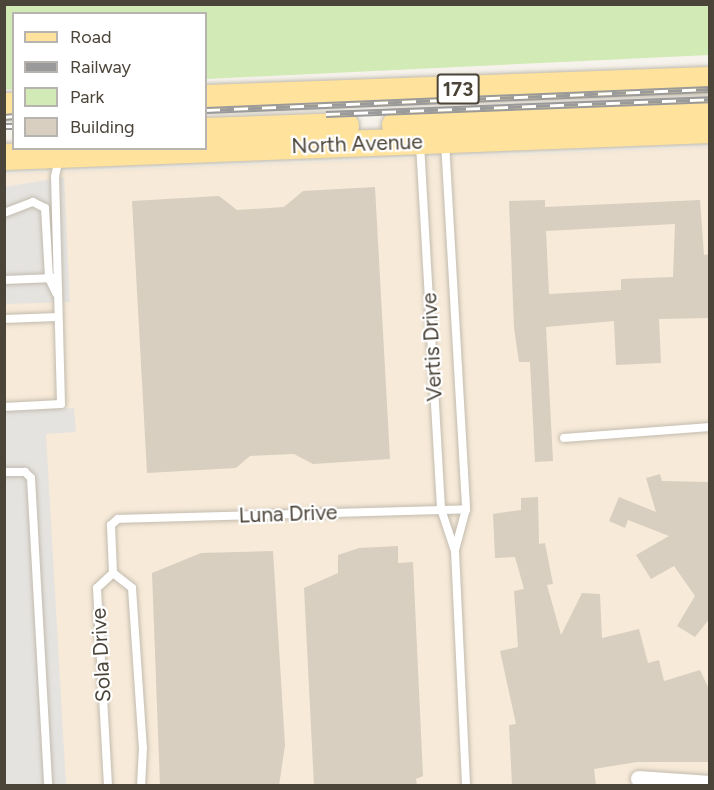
<!DOCTYPE html>
<html>
<head>
<meta charset="utf-8">
<style>
	body { margin:0 }
	#map { position:relative; width:714px; height:790px; overflow:hidden; background:#f6f3ec; font-family:Figtree,sans-serif }
	div>[style] { position:absolute }
	[style*='--x'] { left:calc(var(--x)*1px); top:calc(var(--y)*1px); width:calc(var(--w)*1px); rotate:calc(var(--a)*1deg) }
	.commercial>* { inset:0; background:#f7ead8 }
	.green>* { inset:0; background:#d2eab5 }
	.parking>* { inset:0; background:#e5e3e0 }
	.building>* { inset:0; background:#d8cfc1 }
	.roads { filter:drop-shadow(0 0 2px #c2bbae) drop-shadow(0 0 2px #c2bbae) }
	.service>* { height:8px; margin:-4px; padding:0 4px; transform-origin:4px; border-radius:4px; background:#fff }
	.minor>* { height:16px; margin:-8px; padding:0 8px; transform-origin:8px; border-radius:8px; background:#fff }
	.primary>* { height:26px; margin:-13px; padding:0 13px; transform-origin:13px; border-radius:13px; background:#ffe39c }
	.rail>* { height:7px; margin-top:-3.5px; transform-origin:0; background:repeating-linear-gradient(90deg,#fff 0 14px,#9a9a9a 0 28px); box-sizing:border-box; border-block:2px solid #9a9a9a }
	span { translate:-50% -50%; white-space:nowrap; text-align:center; line-height:1.15; -webkit-text-stroke:4.5px #fff; paint-order:stroke }
	.shield-label span { padding:2px 4px; background:#fff; border:2px solid; border-radius:4px; -webkit-text-stroke-width:0 }
	.shield-label { font-size:20px; color:#4b4439; font-weight:700 }
	.street-label { font-size:21px; color:#4b4439 }
	.frame { position:absolute; inset:0; border:6px solid #4b4439; pointer-events:none }
	.legend { position:absolute; left:12px; top:12px; width:195px; height:138px; box-sizing:border-box; background:#fff; border:2px solid #b7b4b0; margin:0; padding:8px 10px; list-style:none; font-size:18px; color:#4b4439 }
	.legend li { display:flex; align-items:center; gap:12px; height:30px }
	.legend b { width:30px; border:2px solid #b7b4b0 }
</style>
</head>
<body>
<div id="map">
	<div class="commercial">
		<i style="clip-path:polygon(709px 147px,709px 785px,5px 785px,4px 174px)"></i>
	</div>
	<div class="green">
		<i style="clip-path:polygon(4px 5px,709px 5px,709px 55px,206px 79px,206px 14px,14px 14px,13px 89px,5px 89px)"></i>
	</div>
	<div class="parking">
		<i style="clip-path:polygon(64px 177px,70px 302px,5px 304px,4px 187px)"></i>
		<i style="clip-path:polygon(74px 408px,76px 432px,46px 434px,66px 785px,5px 785px,4px 411px)"></i>
	</div>
	<div class="building">
		<i style="clip-path:polygon(375px 187px,390px 459px,313px 464px,294px 454px,250px 456px,236px 468px,147px 473px,132px 201px,219px 196px,237px 210px,284px 207px,303px 191px)"></i>
		<i style="clip-path:polygon(evenodd,545px 200px,545px 207px,700px 200px,704px 255px,710px 254px,710px 318px,659px 319px,661px 363px,616px 365px,614px 321px,546px 327px,553px 461px,535px 462px,530px 362px,519px 362px,514px 328px,509px 201px,545px 200px,675px 224px,673px 277px,621px 279px,621px 290px,549px 294px,546px 231px,675px 224px)"></i>
		<i style="clip-path:polygon(660px 474px,662px 481px,710px 482px,710px 618px,695px 637px,677px 626px,695px 596px,674px 566px,651px 579px,636px 555px,669px 536px,628px 520px,625px 528px,609px 521px,619px 497px,656px 512px,646px 478px)"></i>
		<i style="clip-path:polygon(538px 497px,539px 544px,545px 543px,553px 584px,547px 585px,561px 635px,582px 593px,600px 594px,602px 638px,639px 629px,648px 663px,659px 660px,664px 681px,700px 670px,709px 689px,710px 762px,637px 762px,594px 769px,596px 786px,512px 785px,509px 725px,516px 724px,500px 651px,518px 647px,514px 591px,524px 589px,515px 557px,495px 558px,493px 514px,521px 510px,521px 498px)"></i>
		<i style="clip-path:polygon(398px 546px,398px 563px,413px 562px,423px 776px,416px 779px,417px 786px,314px 786px,304px 588px,338px 573px,338px 555px,359px 548px)"></i>
		<i style="clip-path:polygon(273px 551px,285px 745px,279px 786px,160px 786px,152px 573px,201px 553px)"></i>
	</div>
	<div class="roads">
		<div class="service">
			<i style="--x:445;--y:142;--w:368;--a:86.7"></i>
			<i style="--x:466;--y:509;--w:42;--a:105"></i>
			<i style="--x:420;--y:144;--w:366;--a:86.7"></i>
			<i style="--x:441;--y:509;--w:44;--a:71.6"></i>
			<i style="--x:455;--y:551;--w:235;--a:87.3"></i>
			<i style="--x:4;--y:213;--w:31;--a:-21"></i>
			<i style="--x:33;--y:202;--w:13;--a:27"></i>
			<i style="--x:45;--y:208;--w:70;--a:86.7"></i>
			<i style="--x:49;--y:278;--w:17;--a:65"></i>
			<i style="--x:4;--y:280;--w:51;--a:-2.2"></i>
			<i style="--x:4;--y:319;--w:54;--a:-2.1"></i>
			<i style="--x:4;--y:407;--w:57;--a:-3"></i>
			<i style="--x:61;--y:404;--w:227;--a:-91.5"></i>
			<i style="--x:55;--y:177;--w:20;--a:-79"></i>
			<i style="--x:564;--y:438;--w:146;--a:-4.3"></i>
			<i style="--x:4;--y:472;--w:21;--a:0"></i>
			<i style="--x:25;--y:472;--w:8;--a:45"></i>
			<i style="--x:31;--y:478;--w:308;--a:86.8"></i>
			<i style="--x:113;--y:573;--w:48;--a:-92.4"></i>
			<i style="--x:111;--y:525;--w:9;--a:-41"></i>
			<i style="--x:118;--y:519;--w:348;--a:-1.6"></i>
			<i style="--x:113;--y:573;--w:24;--a:38"></i>
			<i style="--x:132;--y:588;--w:160;--a:86.1"></i>
			<i style="--x:143;--y:748;--w:38;--a:93"></i>
			<i style="--x:108;--y:786;--w:198;--a:-93.2"></i>
			<i style="--x:97;--y:588;--w:22;--a:-43"></i>
		</div>
		<div class="minor">
			<i style="--x:639;--y:779;--w:71;--a:4"></i>
		</div>
		<div class="primary">
			<i style="--x:206;--y:98;--w:504;--a:-2.05"></i>
			<i style="--x:4;--y:106;--w:10;--a:0"></i>
			<i style="--x:395;--y:125;--w:315;--a:-2.4"></i>
			<i style="--x:206;--y:131;--w:140;--a:-2"></i>
			<i style="--x:4;--y:157;--w:707;--a:-2.19"></i>
		</div>
	</div>
	<div class="rail">
		<i style="--x:206;--y:110;--w:504;--a:-2.39"></i>
		<i style="--x:326;--y:114;--w:384;--a:-2.2"></i>
		<i style="--x:4;--y:117;--w:10;--a:-6"></i>
		<i style="--x:4;--y:126;--w:10;--a:0"></i>
	</div>
	<div class="shield-label">
		<span style="left:458px;top:89px">173</span>
	</div>
	<div class="street-label">
		<span style="left:357px;top:144px;rotate:-2deg">North Avenue</span>
		<span style="left:432px;top:347px;rotate:-93deg">Vertis Drive</span>
		<span style="left:288px;top:514px;rotate:-2deg">Luna Drive</span>
		<span style="left:101px;top:655px;rotate:-93deg">Sola Drive</span>
	</div>
	<div class="frame"></div>
	<ul class="legend">
	<li><b style="height:8px;background:#ffe39c"></b>Road</li>
	<li><b style="height:8px;background:#9a9a9a"></b>Railway</li>
	<li><b style="height:16px;background:#d2eab5"></b>Park</li>
	<li><b style="height:16px;background:#d8cfc1"></b>Building</li>
	</ul>
</div>
</body>
</html>
